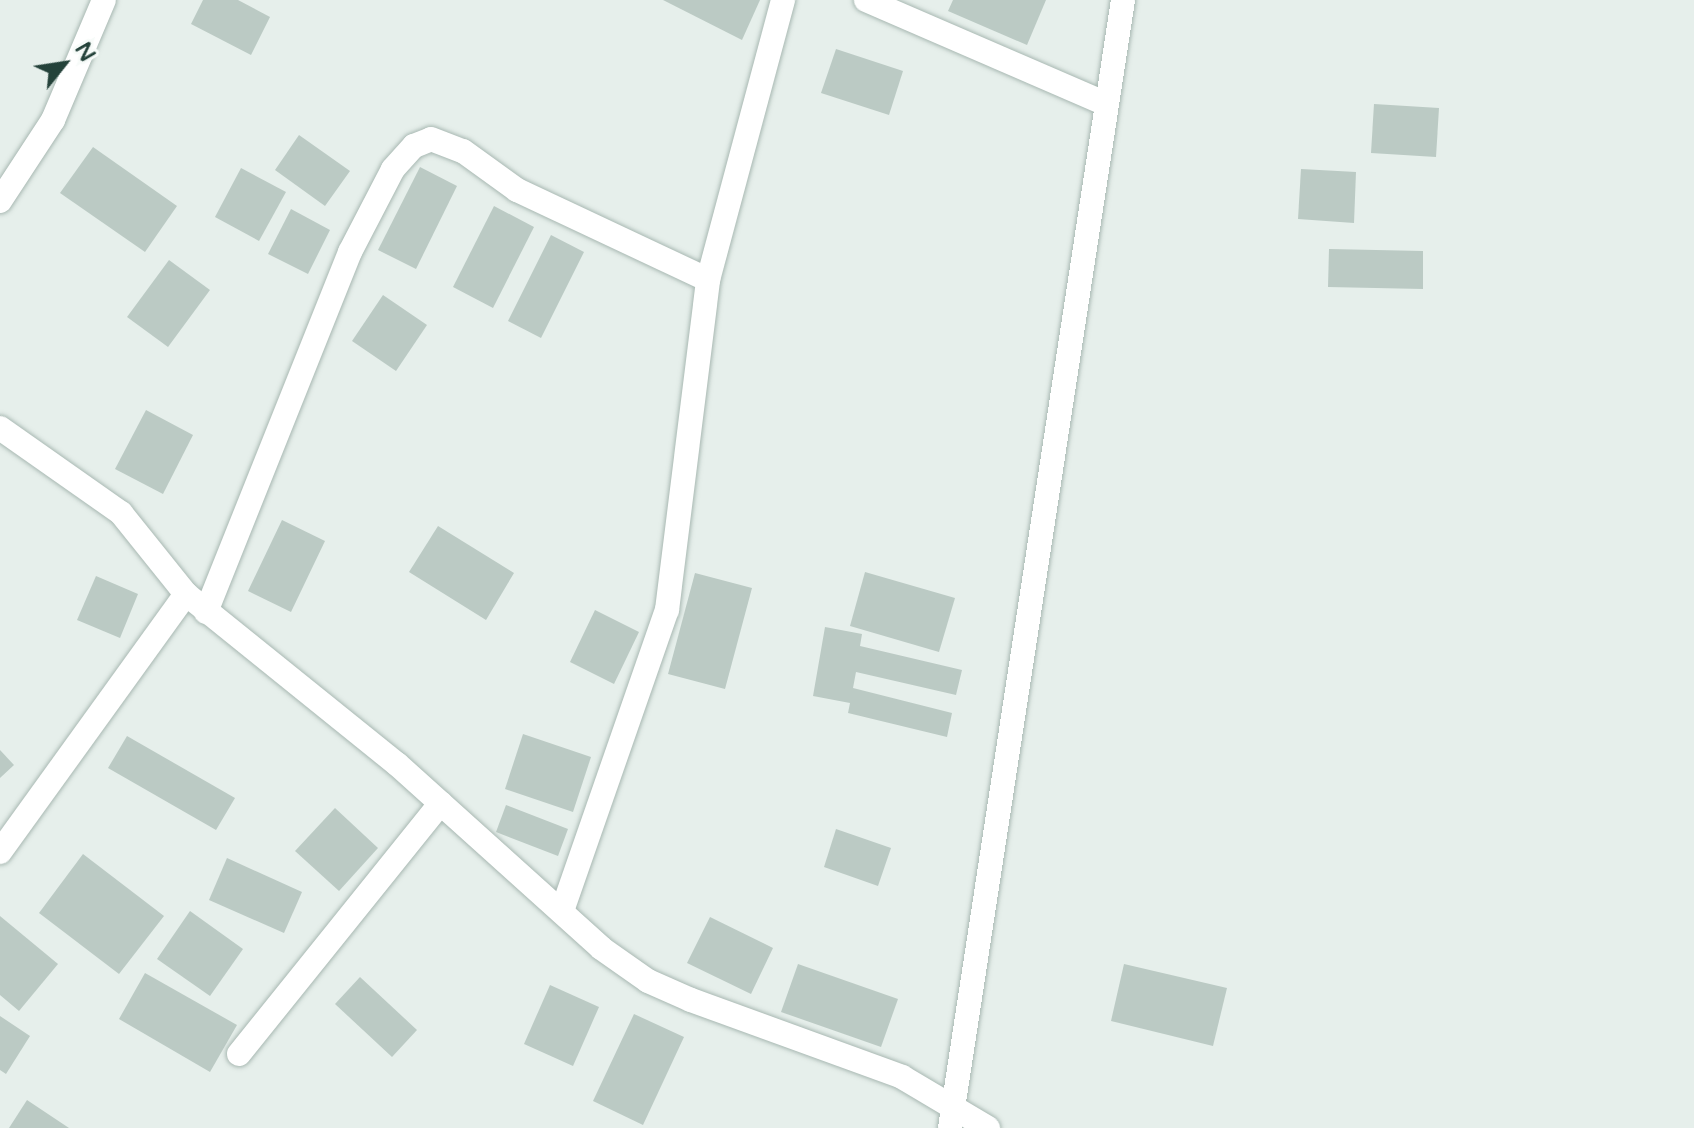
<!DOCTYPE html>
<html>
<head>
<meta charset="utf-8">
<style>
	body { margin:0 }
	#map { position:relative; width:1694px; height:1128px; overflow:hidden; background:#e6efeb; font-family:"Varela Round",sans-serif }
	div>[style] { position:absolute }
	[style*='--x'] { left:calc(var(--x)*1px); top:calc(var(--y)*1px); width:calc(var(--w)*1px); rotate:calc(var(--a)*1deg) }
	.building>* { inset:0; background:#bbcac4 }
	.roads { filter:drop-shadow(0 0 2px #a8b8b2) drop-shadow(0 0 2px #a8b8b2) }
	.street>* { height:24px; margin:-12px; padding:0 12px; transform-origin:12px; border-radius:12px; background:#fff }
	.secondary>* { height:24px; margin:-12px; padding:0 12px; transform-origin:12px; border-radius:12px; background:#fff }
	span { translate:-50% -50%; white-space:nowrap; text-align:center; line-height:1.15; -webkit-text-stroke:8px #f7fbf9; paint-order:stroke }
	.north { position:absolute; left:24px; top:24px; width:80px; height:80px; -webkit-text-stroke:6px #f7fbf9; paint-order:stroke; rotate:60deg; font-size:22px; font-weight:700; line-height:32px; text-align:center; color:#24423a }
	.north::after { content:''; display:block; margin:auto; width:28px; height:36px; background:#24423a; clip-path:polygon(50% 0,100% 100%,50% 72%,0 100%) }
</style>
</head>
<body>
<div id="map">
	<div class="building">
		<i style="clip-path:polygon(203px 0,238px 0,270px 17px,251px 55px,191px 24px)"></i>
		<i style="clip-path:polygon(663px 0,760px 0,742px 40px)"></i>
		<i style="clip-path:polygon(953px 0,1046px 0,1027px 45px,948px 11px)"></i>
		<i style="clip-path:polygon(836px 49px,903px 71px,889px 115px,821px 93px)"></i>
		<i style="clip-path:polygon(1374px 104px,1439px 108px,1436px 157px,1371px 153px)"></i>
		<i style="clip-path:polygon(299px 135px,350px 171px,325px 206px,275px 170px)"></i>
		<i style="clip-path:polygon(93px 147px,177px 206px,145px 252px,60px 193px)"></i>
		<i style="clip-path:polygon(420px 167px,457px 186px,416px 269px,378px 250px)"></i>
		<i style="clip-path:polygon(241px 168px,286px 192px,259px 241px,215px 217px)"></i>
		<i style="clip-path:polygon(1301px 169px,1356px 172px,1354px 223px,1298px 219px)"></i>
		<i style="clip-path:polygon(494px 206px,534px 227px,493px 308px,453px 287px)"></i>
		<i style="clip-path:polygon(291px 209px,330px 230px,308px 274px,268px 254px)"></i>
		<i style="clip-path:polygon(551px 235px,584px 252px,541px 338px,508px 321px)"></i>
		<i style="clip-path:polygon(1329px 249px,1423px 251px,1423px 289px,1328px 287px)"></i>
		<i style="clip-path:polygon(169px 260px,210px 290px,168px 347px,127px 317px)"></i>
		<i style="clip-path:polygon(383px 295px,427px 325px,396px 371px,352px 341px)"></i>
		<i style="clip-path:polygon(146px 410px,193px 435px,163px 494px,115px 469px)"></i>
		<i style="clip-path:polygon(282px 520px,325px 541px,291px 612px,248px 591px)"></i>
		<i style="clip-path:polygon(438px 526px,514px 573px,486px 620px,409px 572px)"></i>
		<i style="clip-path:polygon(865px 572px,955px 598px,939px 652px,850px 626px)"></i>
		<i style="clip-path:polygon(695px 573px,752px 588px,725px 689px,668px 674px)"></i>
		<i style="clip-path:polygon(96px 576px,138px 594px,120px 638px,77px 620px)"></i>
		<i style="clip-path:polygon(595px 610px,639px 632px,614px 684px,570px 662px)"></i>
		<i style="clip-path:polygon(825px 627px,862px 634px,860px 646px,962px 670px,956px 695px,856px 672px,853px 688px,952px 713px,947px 737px,848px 713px,850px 703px,813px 696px)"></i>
		<i style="clip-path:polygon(523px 734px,591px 757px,573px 812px,505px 789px)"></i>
		<i style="clip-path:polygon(127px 736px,235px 798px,216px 830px,108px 768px)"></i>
		<i style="clip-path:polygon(0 750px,14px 765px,0 778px)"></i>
		<i style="clip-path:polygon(506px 805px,568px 829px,558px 856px,496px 832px)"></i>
		<i style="clip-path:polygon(335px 808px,378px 848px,339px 891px,295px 851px)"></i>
		<i style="clip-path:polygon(836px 829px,891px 848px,878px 886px,824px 867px)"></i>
		<i style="clip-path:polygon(83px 854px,164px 916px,119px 974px,39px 913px)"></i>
		<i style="clip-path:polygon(227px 858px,302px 892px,284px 933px,209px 900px)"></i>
		<i style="clip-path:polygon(190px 911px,243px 949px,210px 996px,157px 959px)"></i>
		<i style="clip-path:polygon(0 916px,58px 964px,19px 1011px,0 995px)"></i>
		<i style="clip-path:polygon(710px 917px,773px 948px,751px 994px,687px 963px)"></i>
		<i style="clip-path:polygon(798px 964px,898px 999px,881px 1047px,781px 1012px)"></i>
		<i style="clip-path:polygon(1124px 964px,1227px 988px,1213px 1046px,1111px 1021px)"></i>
		<i style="clip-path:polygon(145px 973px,237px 1025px,210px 1072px,119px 1019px)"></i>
		<i style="clip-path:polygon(360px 977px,417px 1030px,392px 1057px,335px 1004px)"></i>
		<i style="clip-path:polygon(550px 985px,599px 1007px,573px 1066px,524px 1044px)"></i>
		<i style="clip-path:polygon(634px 1014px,684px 1037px,643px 1125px,593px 1101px)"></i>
		<i style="clip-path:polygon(0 1016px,30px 1036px,6px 1074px,0 1070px)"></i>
		<i style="clip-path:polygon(27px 1100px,69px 1128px,9px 1128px)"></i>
	</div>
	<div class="roads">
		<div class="street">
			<i style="--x:866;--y:0;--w:259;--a:23.4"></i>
			<i style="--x:0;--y:201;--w:97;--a:-56.8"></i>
			<i style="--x:53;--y:120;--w:130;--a:-67"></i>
			<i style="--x:0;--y:428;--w:148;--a:35.1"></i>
			<i style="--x:121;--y:513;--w:104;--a:51.3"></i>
			<i style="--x:186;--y:594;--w:271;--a:38.9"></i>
			<i style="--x:397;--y:764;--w:275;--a:42"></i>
			<i style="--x:601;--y:948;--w:57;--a:35.1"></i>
			<i style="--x:648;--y:981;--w:47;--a:23.8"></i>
			<i style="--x:691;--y:1000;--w:225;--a:20"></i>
			<i style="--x:902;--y:1077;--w:100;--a:30.7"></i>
			<i style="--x:206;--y:612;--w:388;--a:-68.2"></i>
			<i style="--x:350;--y:252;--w:93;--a:-62.6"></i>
			<i style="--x:393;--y:169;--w:31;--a:-48"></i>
			<i style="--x:414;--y:146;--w:18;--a:-22"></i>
			<i style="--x:431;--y:139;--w:34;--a:21"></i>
			<i style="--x:463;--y:151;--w:67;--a:35.8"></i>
			<i style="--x:517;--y:190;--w:211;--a:25.2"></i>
			<i style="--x:0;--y:852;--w:318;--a:-54.2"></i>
			<i style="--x:562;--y:911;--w:319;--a:-70.8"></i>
			<i style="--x:667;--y:610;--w:333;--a:-82.9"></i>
			<i style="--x:708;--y:280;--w:290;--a:-75"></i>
			<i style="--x:239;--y:1054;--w:322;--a:-51.2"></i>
		</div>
		<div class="secondary">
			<i style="--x:950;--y:1128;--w:1141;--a:-81.28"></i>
		</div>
	</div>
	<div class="north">N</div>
</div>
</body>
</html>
